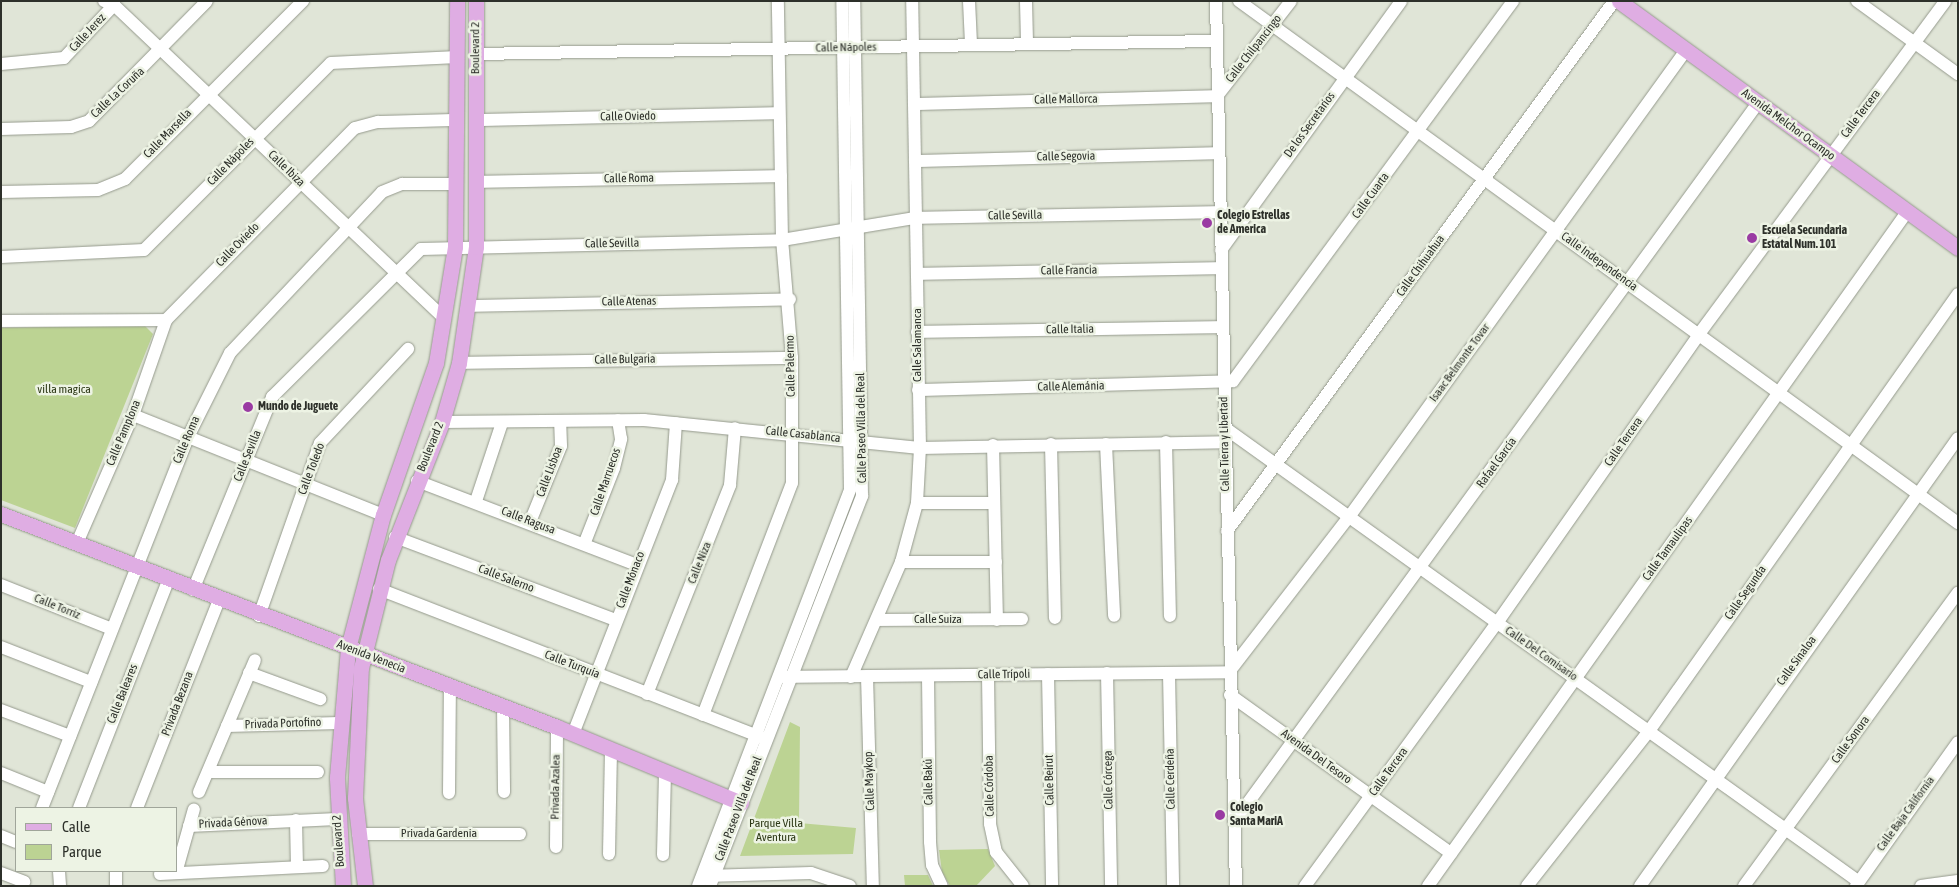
<!DOCTYPE html>
<html>
<head>
<meta charset="utf-8">
<style>
	body { margin:0 }
	#map { position:relative; width:1959px; height:887px; overflow:hidden; background:#e0e5d7; font-family:"Asap Condensed",sans-serif }
	div>[style] { position:absolute }
	[style*='--x'] { left:calc(var(--x)*1px); top:calc(var(--y)*1px); width:calc(var(--w)*1px); rotate:calc(var(--a)*1deg) }
	.green>* { inset:0; background:#bcd393 }
	.roads { filter:drop-shadow(0 0 1px #959a8d) drop-shadow(0 0 1px #959a8d) }
	.minor>* { height:12px; margin:-6px; padding:0 6px; transform-origin:6px; border-radius:6px; background:#fff }
	.major>* { height:15px; margin:-7.5px; padding:0 7.5px; transform-origin:7.5px; border-radius:7.5px; background:#dfade3 }
	.dots>* { width:14px; height:14px; translate:-50% -50%; box-sizing:border-box; border:2px solid #edf3e4; border-radius:50% }
	span { translate:-50% -50%; white-space:nowrap; text-align:center; line-height:1.15; -webkit-text-stroke:5px #edf3e4; paint-order:stroke }
	.street-label { font-size:12px; color:#2d302a }
	.poi-label { font-size:12px; color:#2d302a; font-weight:700 }
	.left { translate:0 -50%; text-align:left }
	.park-label { font-size:12px; color:#2e3917 }
	.frame { position:absolute; inset:0; border:2px solid #2d302a; pointer-events:none }
	.legend { position:absolute; left:15px; top:807px; width:162px; height:65px; box-sizing:border-box; background:#edf3e4; border:1px solid #a0a59a; margin:0; padding:6px 9px; list-style:none; font-size:15px; color:#2d302a }
	.legend li { display:flex; align-items:center; gap:10px; height:25px }
	.legend b { width:25px; border:1px solid #a0a59a }
</style>
</head>
<body>
<div id="map">
	<div class="green">
		<i style="clip-path:polygon(144px 325px,153px 334px,75px 528px,1px 500px,1px 328px)"></i>
		<i style="clip-path:polygon(790px 722px,800px 727px,799px 823px,856px 828px,853px 854px,740px 856px)"></i>
		<i style="clip-path:polygon(988px 849px,995px 866px,976px 886px,950px 886px,942px 872px,939px 850px)"></i>
		<i style="clip-path:polygon(904px 875px,928px 875px,933px 886px,905px 886px)"></i>
	</div>
	<div class="roads">
		<div class="minor">
			<i style="--x:104;--y:1;--w:11;--a:22"></i>
			<i style="--x:114;--y:5;--w:455;--a:43.5"></i>
			<i style="--x:969;--y:1;--w:43;--a:87.3"></i>
			<i style="--x:1026;--y:1;--w:42;--a:88.6"></i>
			<i style="--x:1216;--y:1;--w:885;--a:88.71"></i>
			<i style="--x:1239;--y:1;--w:889;--a:35.98"></i>
			<i style="--x:1857;--y:1;--w:125;--a:35.9"></i>
			<i style="--x:476;--y:54;--w:741;--a:-1.01"></i>
			<i style="--x:1;--y:64;--w:63;--a:-5.4"></i>
			<i style="--x:64;--y:58;--w:73;--a:-46.7"></i>
			<i style="--x:914;--y:104;--w:303;--a:-1.5"></i>
			<i style="--x:1217;--y:96;--w:120;--a:-52.1"></i>
			<i style="--x:477;--y:120;--w:302;--a:-1.3"></i>
			<i style="--x:1;--y:129;--w:70;--a:-1.6"></i>
			<i style="--x:71;--y:127;--w:19;--a:-18"></i>
			<i style="--x:89;--y:121;--w:168;--a:-45.5"></i>
			<i style="--x:915;--y:161;--w:303;--a:-1.5"></i>
			<i style="--x:477;--y:182;--w:304;--a:-1.1"></i>
			<i style="--x:1;--y:192;--w:97;--a:-1.2"></i>
			<i style="--x:98;--y:190;--w:29;--a:-22"></i>
			<i style="--x:125;--y:179;--w:252;--a:-45"></i>
			<i style="--x:1221;--y:250;--w:307;--a:-54.1"></i>
			<i style="--x:1;--y:257;--w:143;--a:-2.8"></i>
			<i style="--x:144;--y:250;--w:264;--a:-45"></i>
			<i style="--x:331;--y:63;--w:126;--a:-2.7"></i>
			<i style="--x:917;--y:274;--w:304;--a:-1.1"></i>
			<i style="--x:468;--y:306;--w:322;--a:-1.2"></i>
			<i style="--x:1;--y:321;--w:165;--a:-0.3"></i>
			<i style="--x:917;--y:332;--w:305;--a:-0.9"></i>
			<i style="--x:459;--y:363;--w:333;--a:-0.9"></i>
			<i style="--x:918;--y:390;--w:315;--a:-1.6"></i>
			<i style="--x:1233;--y:381;--w:472;--a:-53.6"></i>
			<i style="--x:133;--y:415;--w:269;--a:21.8"></i>
			<i style="--x:442;--y:422;--w:202;--a:-0.6"></i>
			<i style="--x:644;--y:420;--w:277;--a:5.8"></i>
			<i style="--x:920;--y:448;--w:305;--a:-1.1"></i>
			<i style="--x:1225;--y:428;--w:778;--a:35.59"></i>
			<i style="--x:1166;--y:442;--w:174;--a:88.7"></i>
			<i style="--x:1051;--y:444;--w:174;--a:88.7"></i>
			<i style="--x:1106;--y:444;--w:172;--a:87.3"></i>
			<i style="--x:993;--y:445;--w:175;--a:88.7"></i>
			<i style="--x:417;--y:481;--w:235;--a:20.9"></i>
			<i style="--x:476;--y:501;--w:82;--a:-71.6"></i>
			<i style="--x:917;--y:503;--w:77;--a:0"></i>
			<i style="--x:530;--y:522;--w:82;--a:-67.8"></i>
			<i style="--x:561;--y:446;--w:25;--a:-92"></i>
			<i style="--x:1227;--y:531;--w:656;--a:-53.86"></i>
			<i style="--x:395;--y:537;--w:236;--a:20.6"></i>
			<i style="--x:585;--y:542;--w:79;--a:-68.6"></i>
			<i style="--x:614;--y:468;--w:30;--a:-76"></i>
			<i style="--x:621;--y:439;--w:19;--a:-99"></i>
			<i style="--x:77;--y:543;--w:140;--a:-66.4"></i>
			<i style="--x:133;--y:415;--w:101;--a:-70.8"></i>
			<i style="--x:166;--y:320;--w:269;--a:-45.5"></i>
			<i style="--x:355;--y:128;--w:24;--a:-15"></i>
			<i style="--x:378;--y:122;--w:78;--a:-1.5"></i>
			<i style="--x:901;--y:562;--w:95;--a:0"></i>
			<i style="--x:1;--y:585;--w:119;--a:21.6"></i>
			<i style="--x:379;--y:589;--w:413;--a:21.2"></i>
			<i style="--x:193;--y:590;--w:209;--a:-67.7"></i>
			<i style="--x:272;--y:397;--w:210;--a:-44.8"></i>
			<i style="--x:421;--y:249;--w:361;--a:-1.4"></i>
			<i style="--x:782;--y:240;--w:135;--a:-9.4"></i>
			<i style="--x:915;--y:218;--w:305;--a:-1.1"></i>
			<i style="--x:259;--y:616;--w:183;--a:-70.6"></i>
			<i style="--x:320;--y:443;--w:129;--a:-46.9"></i>
			<i style="--x:879;--y:620;--w:143;--a:-0.4"></i>
			<i style="--x:1;--y:647;--w:97;--a:21.3"></i>
			<i style="--x:249;--y:673;--w:76;--a:20.1"></i>
			<i style="--x:1107;--y:673;--w:213;--a:88.9"></i>
			<i style="--x:1169;--y:673;--w:213;--a:88.9"></i>
			<i style="--x:1048;--y:674;--w:212;--a:88.9"></i>
			<i style="--x:988;--y:675;--w:149;--a:89.2"></i>
			<i style="--x:990;--y:824;--w:29;--a:78"></i>
			<i style="--x:996;--y:852;--w:43;--a:51.5"></i>
			<i style="--x:867;--y:676;--w:210;--a:88.4"></i>
			<i style="--x:928;--y:676;--w:166;--a:89.3"></i>
			<i style="--x:930;--y:842;--w:23;--a:85"></i>
			<i style="--x:932;--y:865;--w:23;--a:65"></i>
			<i style="--x:779;--y:677;--w:450;--a:-0.6"></i>
			<i style="--x:1229;--y:672;--w:196;--a:-52.3"></i>
			<i style="--x:1349;--y:517;--w:576;--a:-54.18"></i>
			<i style="--x:851;--y:677;--w:125;--a:-66.5"></i>
			<i style="--x:901;--y:562;--w:61;--a:-74.8"></i>
			<i style="--x:917;--y:503;--w:55;--a:-86.9"></i>
			<i style="--x:920;--y:448;--w:447;--a:-91"></i>
			<i style="--x:647;--y:694;--w:225;--a:-68.3"></i>
			<i style="--x:730;--y:485;--w:57;--a:-85"></i>
			<i style="--x:1230;--y:695;--w:272;--a:35.6"></i>
			<i style="--x:503;--y:706;--w:86;--a:89.3"></i>
			<i style="--x:1;--y:710;--w:74;--a:20.6"></i>
			<i style="--x:703;--y:715;--w:248;--a:-69"></i>
			<i style="--x:792;--y:483;--w:125;--a:-90"></i>
			<i style="--x:792;--y:358;--w:118;--a:-94.8"></i>
			<i style="--x:782;--y:240;--w:239;--a:-91"></i>
			<i style="--x:227;--y:726;--w:112;--a:-1.5"></i>
			<i style="--x:573;--y:734;--w:273;--a:-68.7"></i>
			<i style="--x:672;--y:480;--w:57;--a:-86"></i>
			<i style="--x:209;--y:772;--w:109;--a:0"></i>
			<i style="--x:1;--y:773;--w:51;--a:22"></i>
			<i style="--x:199;--y:792;--w:143;--a:-67"></i>
			<i style="--x:449;--y:793;--w:106;--a:-89.5"></i>
			<i style="--x:42;--y:808;--w:396;--a:-68.5"></i>
			<i style="--x:187;--y:439;--w:96;--a:-63.4"></i>
			<i style="--x:230;--y:353;--w:221;--a:-46.6"></i>
			<i style="--x:382;--y:192;--w:22;--a:-22"></i>
			<i style="--x:402;--y:184;--w:55;--a:0"></i>
			<i style="--x:79;--y:808;--w:244;--a:-68.6"></i>
			<i style="--x:137;--y:808;--w:224;--a:-68.5"></i>
			<i style="--x:296;--y:820;--w:47;--a:88.8"></i>
			<i style="--x:1234;--y:822;--w:890;--a:-53.92"></i>
			<i style="--x:189;--y:826;--w:148;--a:-2.7"></i>
			<i style="--x:358;--y:834;--w:162;--a:0"></i>
			<i style="--x:1;--y:836;--w:16;--a:22"></i>
			<i style="--x:556;--y:847;--w:120;--a:-89.5"></i>
			<i style="--x:609;--y:854;--w:105;--a:-88.9"></i>
			<i style="--x:663;--y:855;--w:84;--a:-88.6"></i>
			<i style="--x:59;--y:871;--w:15;--a:86"></i>
			<i style="--x:116;--y:871;--w:15;--a:90"></i>
			<i style="--x:1;--y:873;--w:25;--a:21"></i>
			<i style="--x:176;--y:873;--w:66;--a:-74.3"></i>
			<i style="--x:160;--y:874;--w:163;--a:-2.8"></i>
			<i style="--x:705;--y:876;--w:106;--a:-1.6"></i>
			<i style="--x:811;--y:873;--w:41;--a:18.4"></i>
			<i style="--x:698;--y:886;--w:425;--a:-69"></i>
			<i style="--x:850;--y:489;--w:488;--a:-90.9"></i>
			<i style="--x:710;--y:886;--w:419;--a:-68.7"></i>
			<i style="--x:862;--y:496;--w:495;--a:-90.9"></i>
			<i style="--x:1305;--y:886;--w:326;--a:-53.9"></i>
			<i style="--x:1497;--y:623;--w:353;--a:-55"></i>
			<i style="--x:1699;--y:334;--w:414;--a:-53.5"></i>
			<i style="--x:1428;--y:886;--w:827;--a:-54.6"></i>
			<i style="--x:1527;--y:886;--w:197;--a:-51.8"></i>
			<i style="--x:1649;--y:731;--w:535;--a:-54.74"></i>
			<i style="--x:1640;--y:886;--w:549;--a:-54.63"></i>
			<i style="--x:1744;--y:886;--w:363;--a:-53.9"></i>
			<i style="--x:1856;--y:886;--w:176;--a:-54.7"></i>
			<i style="--x:1921;--y:886;--w:37;--a:-8"></i>
		</div>
		<div class="major">
			<i style="--x:1619;--y:1;--w:419;--a:36.1"></i>
			<i style="--x:1;--y:514;--w:595;--a:20.96"></i>
			<i style="--x:557;--y:727;--w:199;--a:22.4"></i>
			<i style="--x:343;--y:886;--w:109;--a:-93.2"></i>
			<i style="--x:337;--y:777;--w:129;--a:-85.1"></i>
			<i style="--x:348;--y:648;--w:138;--a:-75.3"></i>
			<i style="--x:383;--y:515;--w:161;--a:-70.8"></i>
			<i style="--x:436;--y:363;--w:118;--a:-80.7"></i>
			<i style="--x:455;--y:247;--w:246;--a:-89.5"></i>
			<i style="--x:365;--y:886;--w:89;--a:-96.5"></i>
			<i style="--x:355;--y:798;--w:130;--a:-87.4"></i>
			<i style="--x:361;--y:668;--w:111;--a:-76"></i>
			<i style="--x:388;--y:560;--w:148;--a:-68.6"></i>
			<i style="--x:442;--y:422;--w:61;--a:-73.9"></i>
			<i style="--x:459;--y:363;--w:117;--a:-81.7"></i>
			<i style="--x:476;--y:247;--w:246;--a:-90"></i>
		</div>
	</div>
	<div class="dots">
		<i style="left:1207px;top:223px;background:#9a3ba3"></i>
		<i style="left:1752px;top:238px;background:#9a3ba3"></i>
		<i style="left:248px;top:407px;background:#9a3ba3"></i>
		<i style="left:1220px;top:815px;background:#9a3ba3"></i>
	</div>
	<div class="street-label">
		<span style="left:88px;top:33px;rotate:-47deg">Calle Jerez</span>
		<span style="left:476px;top:48px;rotate:-90deg">Boulevard 2</span>
		<span style="left:846px;top:48px;rotate:-1deg">Calle Nápoles</span>
		<span style="left:1254px;top:49px;rotate:-52deg">Calle Chilpancingo</span>
		<span style="left:118px;top:93px;rotate:-43deg">Calle La Coruña</span>
		<span style="left:1066px;top:100px;rotate:-1deg">Calle Mallorca</span>
		<span style="left:1861px;top:114px;rotate:-53deg">Calle Tercera</span>
		<span style="left:628px;top:117px;rotate:-1deg">Calle Oviedo</span>
		<span style="left:1310px;top:125px;rotate:-54deg">De los Secretarios</span>
		<span style="left:1788px;top:125px;rotate:36deg">Avenida Melchor Ocampo</span>
		<span style="left:168px;top:134px;rotate:-46deg">Calle Marsella</span>
		<span style="left:1066px;top:157px;rotate:-1deg">Calle Segovia</span>
		<span style="left:231px;top:162px;rotate:-46deg">Calle Nápoles</span>
		<span style="left:286px;top:169px;rotate:44deg">Calle Ibiza</span>
		<span style="left:629px;top:179px;rotate:-1deg">Calle Roma</span>
		<span style="left:1371px;top:196px;rotate:-54deg">Calle Cuarta</span>
		<span style="left:1015px;top:216px;rotate:-1deg">Calle Sevilla</span>
		<span style="left:612px;top:244px;rotate:-1deg">Calle Sevilla</span>
		<span style="left:238px;top:245px;rotate:-46deg">Calle Oviedo</span>
		<span style="left:1599px;top:262px;rotate:36deg">Calle Independencia</span>
		<span style="left:1421px;top:266px;rotate:-54deg">Calle Chihuahua</span>
		<span style="left:1069px;top:271px;rotate:-1deg">Calle Francia</span>
		<span style="left:629px;top:302px;rotate:-1deg">Calle Atenas</span>
		<span style="left:1070px;top:330px;rotate:-1deg">Calle Italia</span>
		<span style="left:918px;top:345px;rotate:-90deg">Calle Salamanca</span>
		<span style="left:625px;top:360px;rotate:-1deg">Calle Bulgaria</span>
		<span style="left:1460px;top:363px;rotate:-54deg">Isaac Belmonte Tovar</span>
		<span style="left:791px;top:366px;rotate:-91deg">Calle Palermo</span>
		<span style="left:1071px;top:387px;rotate:-1deg">Calle Alemánia</span>
		<span style="left:862px;top:428px;rotate:-91deg">Calle Paseo Villa del Real</span>
		<span style="left:124px;top:433px;rotate:-67deg">Calle Pamplona</span>
		<span style="left:803px;top:435px;rotate:6deg">Calle Casablanca</span>
		<span style="left:187px;top:440px;rotate:-67deg">Calle Roma</span>
		<span style="left:1624px;top:442px;rotate:-55deg">Calle Tercera</span>
		<span style="left:1225px;top:444px;rotate:-91deg">Calle Tierra y Libertad</span>
		<span style="left:431px;top:447px;rotate:-68deg">Boulevard 2</span>
		<span style="left:248px;top:456px;rotate:-68deg">Calle Sevilla</span>
		<span style="left:1497px;top:463px;rotate:-54deg">Rafael García</span>
		<span style="left:312px;top:469px;rotate:-69deg">Calle Toledo</span>
		<span style="left:550px;top:472px;rotate:-69deg">Calle Lisboa</span>
		<span style="left:606px;top:482px;rotate:-71deg">Calle Marruecos</span>
		<span style="left:528px;top:521px;rotate:21deg">Calle Ragusa</span>
		<span style="left:1668px;top:549px;rotate:-54deg">Calle Tamaulipas</span>
		<span style="left:700px;top:563px;rotate:-68deg">Calle Niza</span>
		<span style="left:506px;top:579px;rotate:21deg">Calle Salerno</span>
		<span style="left:631px;top:580px;rotate:-69deg">Calle Mónaco</span>
		<span style="left:1746px;top:593px;rotate:-55deg">Calle Segunda</span>
		<span style="left:57px;top:607px;rotate:22deg">Calle Torriz</span>
		<span style="left:938px;top:620px">Calle Suiza</span>
		<span style="left:1541px;top:654px;rotate:35deg">Calle Del Comisario</span>
		<span style="left:371px;top:657px;rotate:21deg">Avenida Venecia</span>
		<span style="left:1797px;top:661px;rotate:-54deg">Calle Sinaloa</span>
		<span style="left:572px;top:665px;rotate:21deg">Calle Turquía</span>
		<span style="left:1004px;top:675px;rotate:-1deg">Calle Trípoli</span>
		<span style="left:123px;top:694px;rotate:-68deg">Calle Baleares</span>
		<span style="left:178px;top:704px;rotate:-69deg">Privada Bezana</span>
		<span style="left:283px;top:724px;rotate:-2deg">Privada Portofino</span>
		<span style="left:1851px;top:740px;rotate:-54deg">Calle Sonora</span>
		<span style="left:1316px;top:757px;rotate:36deg">Avenida Del Tesoro</span>
		<span style="left:1389px;top:772px;rotate:-54deg">Calle Tercera</span>
		<span style="left:1171px;top:779px;rotate:-91deg">Calle Cerdeña</span>
		<span style="left:1050px;top:780px;rotate:-91deg">Calle Beirut</span>
		<span style="left:1109px;top:780px;rotate:-91deg">Calle Córcega</span>
		<span style="left:870px;top:781px;rotate:-92deg">Calle Maykop</span>
		<span style="left:929px;top:782px;rotate:-91deg">Calle Bakú</span>
		<span style="left:990px;top:786px;rotate:-91deg">Calle Córdoba</span>
		<span style="left:556px;top:787px;rotate:-89deg">Privada Azalea</span>
		<span style="left:739px;top:809px;rotate:-69deg">Calle Paseo Villa del Real</span>
		<span style="left:1906px;top:814px;rotate:-54deg">Calle Baja California</span>
		<span style="left:233px;top:823px;rotate:-3deg">Privada Génova</span>
		<span style="left:439px;top:834px">Privada Gardenia</span>
		<span style="left:339px;top:841px;rotate:-94deg">Boulevard 2</span>
	</div>
	<div class="poi-label">
		<span class="left" style="left:1217px;top:223px">Colegio Estrellas<br>de America</span>
		<span class="left" style="left:1762px;top:238px">Escuela Secundaria<br>Estatal Num. 101</span>
		<span class="left" style="left:258px;top:407px">Mundo de Juguete</span>
		<span class="left" style="left:1230px;top:815px">Colegio<br>Santa MariA</span>
	</div>
	<div class="park-label">
		<span style="left:64px;top:390px">villa magica</span>
		<span style="left:776px;top:831px">Parque Villa<br>Aventura</span>
	</div>
	<div class="frame"></div>
	<ul class="legend">
	<li><b style="height:6px;background:#dfade3"></b>Calle</li>
	<li><b style="height:14px;background:#bcd393"></b>Parque</li>
	</ul>
</div>
</body>
</html>
